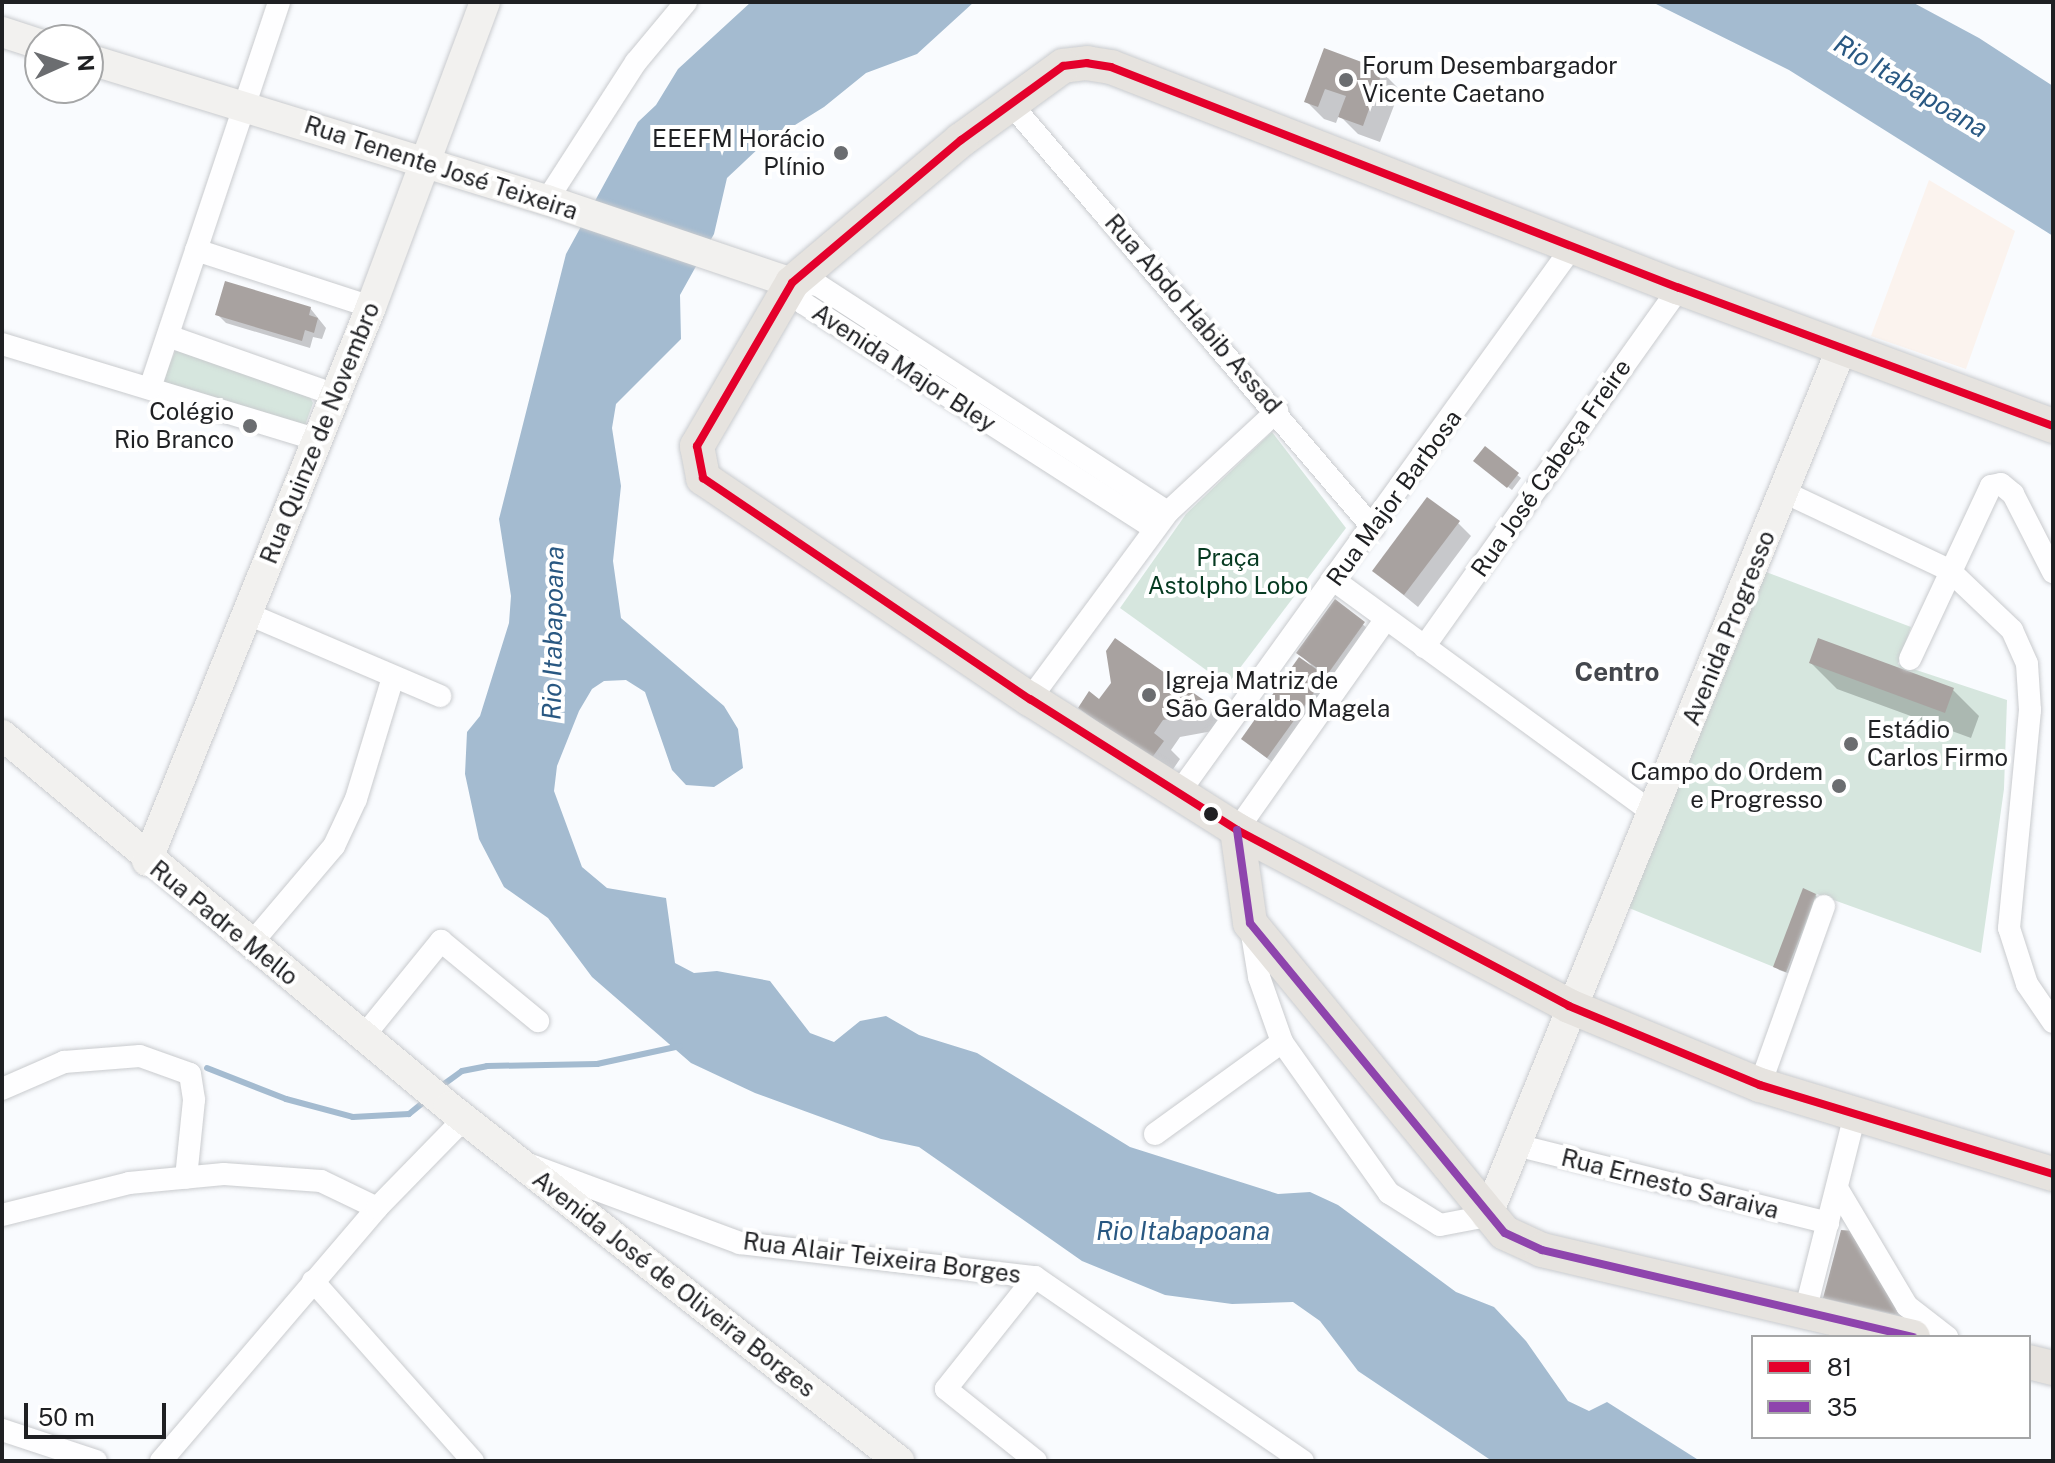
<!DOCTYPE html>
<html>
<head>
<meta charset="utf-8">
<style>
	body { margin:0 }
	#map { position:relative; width:2055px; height:1463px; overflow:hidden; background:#f9fbfe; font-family:"Public Sans",sans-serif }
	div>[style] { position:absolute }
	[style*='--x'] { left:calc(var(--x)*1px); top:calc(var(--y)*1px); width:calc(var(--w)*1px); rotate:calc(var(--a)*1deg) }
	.industrial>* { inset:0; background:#fbf3ee }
	.green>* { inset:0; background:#d6e6de }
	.water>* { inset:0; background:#a4bbd0 }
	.shadow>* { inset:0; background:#0003 }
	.stream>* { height:6px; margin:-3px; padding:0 3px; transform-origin:3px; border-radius:3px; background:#a4bbd0 }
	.building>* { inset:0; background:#a8a2a0 }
	.roads { filter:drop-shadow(0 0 2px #c9cbce) drop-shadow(0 0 2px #c9cbce) }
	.street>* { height:22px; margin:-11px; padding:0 11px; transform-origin:11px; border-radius:11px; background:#fefeff }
	.secondary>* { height:30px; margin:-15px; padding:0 15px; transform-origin:15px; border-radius:15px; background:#f2f1ef }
	.primary>* { height:34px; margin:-17px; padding:0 17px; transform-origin:17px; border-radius:17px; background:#e6e3df }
	.bus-1>* { height:8px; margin:-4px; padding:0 4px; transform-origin:4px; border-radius:4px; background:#e4002b }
	.bus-2>* { height:8px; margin:-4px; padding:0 4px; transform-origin:4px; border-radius:4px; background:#8e44ad }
	.dots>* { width:22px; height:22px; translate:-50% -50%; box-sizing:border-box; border:4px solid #fff; border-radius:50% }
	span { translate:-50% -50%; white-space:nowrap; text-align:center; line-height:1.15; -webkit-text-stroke:8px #fff; paint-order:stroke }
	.poi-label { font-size:24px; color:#1f2023 }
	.left { translate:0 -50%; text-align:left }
	.right { translate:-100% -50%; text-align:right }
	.street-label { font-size:24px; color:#1f2023 }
	.park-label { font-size:24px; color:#063a21 }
	.water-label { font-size:26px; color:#295882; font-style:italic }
	.neighbourhood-label { font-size:26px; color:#44474d; font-weight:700 }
	.frame { position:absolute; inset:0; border:4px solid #1f2023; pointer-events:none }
	.legend { position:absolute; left:1751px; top:1335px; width:280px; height:104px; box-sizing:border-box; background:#fff; border:2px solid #a5a6a7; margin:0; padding:10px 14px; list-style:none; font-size:24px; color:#1f2023 }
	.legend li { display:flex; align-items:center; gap:16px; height:40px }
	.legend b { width:40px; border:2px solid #a5a6a7 }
	.north { position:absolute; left:24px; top:24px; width:80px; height:80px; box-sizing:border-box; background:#fff; border:2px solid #a5a6a7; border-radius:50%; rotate:87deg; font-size:22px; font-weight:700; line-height:32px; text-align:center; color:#1f2023 }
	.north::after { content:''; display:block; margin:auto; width:28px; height:36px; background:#6b6d70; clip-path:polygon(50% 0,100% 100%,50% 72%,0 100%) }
	.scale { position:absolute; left:24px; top:1403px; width:142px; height:36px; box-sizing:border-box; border:4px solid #1f2023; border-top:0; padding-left:10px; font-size:24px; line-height:28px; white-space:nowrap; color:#1f2023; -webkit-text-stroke:6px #fff; paint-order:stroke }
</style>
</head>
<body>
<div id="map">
	<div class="industrial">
		<i style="clip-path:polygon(1929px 180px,2015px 231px,1966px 369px,1871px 336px)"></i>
	</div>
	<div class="green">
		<i style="clip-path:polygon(176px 350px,310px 397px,313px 403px,304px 428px,162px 381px)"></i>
		<i style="clip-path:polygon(1272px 432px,1346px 528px,1227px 685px,1120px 608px,1186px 514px)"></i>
		<i style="clip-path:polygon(1766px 572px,1911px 627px,1898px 664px,2007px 700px,2004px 789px,1981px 953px,1817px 894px,1786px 972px,1629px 908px)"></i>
	</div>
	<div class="water">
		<i style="clip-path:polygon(751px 2px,974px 2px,917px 54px,866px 73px,824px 107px,761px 146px,727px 178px,714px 234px,680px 295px,681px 339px,616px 404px,612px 428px,621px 486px,613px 561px,621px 618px,724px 706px,738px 729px,743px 768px,714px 787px,686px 785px,672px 770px,645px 692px,626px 680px,604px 681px,592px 689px,579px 711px,557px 766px,554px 791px,582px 867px,607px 888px,666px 898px,675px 963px,694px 973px,717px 971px,770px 981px,810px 1033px,834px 1042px,860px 1021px,886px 1016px,919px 1035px,977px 1053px,1130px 1147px,1278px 1194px,1310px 1192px,1338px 1205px,1456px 1292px,1494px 1307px,1526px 1341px,1568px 1401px,1589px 1411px,1607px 1402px,1700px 1461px,1492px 1461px,1358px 1371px,1320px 1321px,1293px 1302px,1232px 1304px,1165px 1295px,1082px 1261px,919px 1147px,881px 1139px,755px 1093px,691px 1063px,592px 977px,548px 918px,504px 887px,479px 839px,465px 774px,467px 732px,480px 716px,509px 623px,511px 596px,499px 519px,566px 254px,638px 122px,656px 105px,678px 69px)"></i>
		<i style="clip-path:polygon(1652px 2px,1912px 2px,1979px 38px,2053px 86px,2053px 236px,1789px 70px)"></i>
	</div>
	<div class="shadow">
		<i style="clip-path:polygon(1325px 51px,1382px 72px,1400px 90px,1380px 142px,1358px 134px,1339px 115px,1336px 123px,1324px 119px,1306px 101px)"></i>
		<i style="clip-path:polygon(310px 308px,326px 328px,322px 339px,313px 337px,310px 348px,226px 323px,218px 315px)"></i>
		<i style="clip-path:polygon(1485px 449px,1521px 478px,1512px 490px,1479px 464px)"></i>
		<i style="clip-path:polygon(1458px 523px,1471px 536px,1418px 607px,1374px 571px)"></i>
		<i style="clip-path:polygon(1335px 602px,1372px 632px,1336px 682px,1321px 674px,1337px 691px,1276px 765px,1252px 747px,1311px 665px,1299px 653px)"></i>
		<i style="clip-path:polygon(1811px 663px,1953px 690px,1979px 716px,1971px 738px,1837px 689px)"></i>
		<i style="clip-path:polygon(1100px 702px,1204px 703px,1221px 720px,1213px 731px,1180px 737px,1171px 750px,1180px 759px,1169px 775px,1081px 708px)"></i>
		<i style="clip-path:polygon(1815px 895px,1819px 899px,1790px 974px,1779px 970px,1775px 966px)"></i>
		<i style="clip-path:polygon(1862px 1241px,1904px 1321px,1833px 1306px,1825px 1298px)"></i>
	</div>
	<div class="stream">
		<i style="--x:207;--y:1068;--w:85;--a:21.4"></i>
		<i style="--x:286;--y:1099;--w:69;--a:15"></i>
		<i style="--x:353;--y:1117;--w:56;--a:-3.1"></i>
		<i style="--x:409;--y:1114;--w:22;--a:-39"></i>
		<i style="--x:440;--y:1087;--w:27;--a:-36"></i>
		<i style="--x:462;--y:1071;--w:25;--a:-11"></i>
		<i style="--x:487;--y:1066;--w:110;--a:-1"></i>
		<i style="--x:597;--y:1064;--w:85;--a:-12.2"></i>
	</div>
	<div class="building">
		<i style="clip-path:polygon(1324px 48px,1383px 70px,1363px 126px,1338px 117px,1346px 96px,1325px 89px,1318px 107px,1304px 102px)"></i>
		<i style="clip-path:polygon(225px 281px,311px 307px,309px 315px,318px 318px,314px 333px,305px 330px,302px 341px,215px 315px)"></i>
		<i style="clip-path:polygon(1485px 446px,1519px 473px,1507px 488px,1473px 461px)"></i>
		<i style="clip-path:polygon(1427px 497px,1460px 521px,1404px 595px,1372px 571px)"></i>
		<i style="clip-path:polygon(1335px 599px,1365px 622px,1327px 675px,1296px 653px)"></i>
		<i style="clip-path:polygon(1115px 638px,1205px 701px,1196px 714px,1163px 720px,1154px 733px,1164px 741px,1151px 759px,1078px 708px,1089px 691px,1099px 699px,1111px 683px,1106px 651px)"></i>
		<i style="clip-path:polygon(1818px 638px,1954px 688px,1945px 713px,1809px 663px)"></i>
		<i style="clip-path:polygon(1299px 657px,1326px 676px,1267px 758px,1241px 739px)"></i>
		<i style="clip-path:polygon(1803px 888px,1816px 894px,1786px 972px,1773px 967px)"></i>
		<i style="clip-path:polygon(1841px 1230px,1855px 1231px,1899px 1315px,1823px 1298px)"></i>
	</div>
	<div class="roads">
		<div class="street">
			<i style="--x:1010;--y:103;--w:559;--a:49.5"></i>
			<i style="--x:547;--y:200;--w:164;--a:-57.2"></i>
			<i style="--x:636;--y:62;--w:78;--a:-50.2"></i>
			<i style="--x:196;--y:250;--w:184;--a:18"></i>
			<i style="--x:792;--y:283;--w:26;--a:4"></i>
			<i style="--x:818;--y:285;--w:417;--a:33"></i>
			<i style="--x:792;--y:283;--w:23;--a:61"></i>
			<i style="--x:803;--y:303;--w:418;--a:32.7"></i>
			<i style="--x:168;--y:336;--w:178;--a:19.4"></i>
			<i style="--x:2;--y:344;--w:329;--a:16.9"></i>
			<i style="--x:150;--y:388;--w:407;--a:-71.5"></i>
			<i style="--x:1784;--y:492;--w:183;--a:25.3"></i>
			<i style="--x:1949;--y:570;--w:87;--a:43.6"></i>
			<i style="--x:2012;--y:630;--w:37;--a:66"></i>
			<i style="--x:2027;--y:664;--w:46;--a:86.3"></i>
			<i style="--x:2030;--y:710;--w:219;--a:95.5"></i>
			<i style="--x:2009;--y:928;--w:59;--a:72.2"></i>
			<i style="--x:2027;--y:984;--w:46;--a:55.6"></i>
			<i style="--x:1335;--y:581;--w:396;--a:36.1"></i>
			<i style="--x:248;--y:614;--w:209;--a:23.1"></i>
			<i style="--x:1424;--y:647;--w:440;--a:-54.6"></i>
			<i style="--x:1910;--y:659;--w:191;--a:-64.9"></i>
			<i style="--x:1991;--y:486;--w:10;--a:-11"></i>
			<i style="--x:2001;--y:484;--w:16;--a:40"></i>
			<i style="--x:2013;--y:494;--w:88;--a:62.9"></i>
			<i style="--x:1030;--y:699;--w:232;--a:-53.6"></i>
			<i style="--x:1168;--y:512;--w:149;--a:-42.8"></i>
			<i style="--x:1178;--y:794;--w:676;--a:-54.22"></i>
			<i style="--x:1237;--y:830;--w:258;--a:-54.8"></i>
			<i style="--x:1251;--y:928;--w:50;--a:80.7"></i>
			<i style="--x:1259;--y:977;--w:69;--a:70.5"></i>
			<i style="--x:1282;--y:1042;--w:185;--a:54.7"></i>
			<i style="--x:1389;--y:1193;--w:60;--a:32.1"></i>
			<i style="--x:1440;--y:1225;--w:48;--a:-10.8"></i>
			<i style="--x:250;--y:945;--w:130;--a:-49.7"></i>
			<i style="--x:334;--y:846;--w:52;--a:-64.9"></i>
			<i style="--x:356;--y:799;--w:127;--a:-73.1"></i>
			<i style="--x:363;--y:1037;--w:124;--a:-50.9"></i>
			<i style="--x:441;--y:941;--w:126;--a:39.5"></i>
			<i style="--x:1760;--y:1085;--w:190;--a:-70.3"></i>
			<i style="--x:2;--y:1089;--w:68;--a:-23.5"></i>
			<i style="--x:64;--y:1062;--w:76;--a:-4.5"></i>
			<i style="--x:140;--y:1056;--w:53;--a:19.8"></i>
			<i style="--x:190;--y:1074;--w:26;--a:81"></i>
			<i style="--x:194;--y:1100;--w:78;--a:95.9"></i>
			<i style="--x:1155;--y:1134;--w:157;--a:-35.9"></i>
			<i style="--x:1512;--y:1144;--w:326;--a:14"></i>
			<i style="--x:533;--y:1166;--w:221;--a:20.4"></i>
			<i style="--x:740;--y:1243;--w:297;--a:6.6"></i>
			<i style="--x:1035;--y:1277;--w:325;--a:34.5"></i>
			<i style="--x:1837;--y:1188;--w:137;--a:59.3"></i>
			<i style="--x:1907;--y:1306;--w:51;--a:37.8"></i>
			<i style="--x:2;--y:1215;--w:131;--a:-14.1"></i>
			<i style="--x:129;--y:1183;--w:95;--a:-5.4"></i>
			<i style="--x:224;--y:1174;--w:97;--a:4.1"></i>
			<i style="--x:321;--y:1181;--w:62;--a:25.7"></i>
			<i style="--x:1035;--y:1277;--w:143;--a:128.5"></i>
			<i style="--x:946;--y:1389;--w:115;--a:38.7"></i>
			<i style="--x:313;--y:1281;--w:241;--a:48.4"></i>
			<i style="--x:1805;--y:1312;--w:207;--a:-75.8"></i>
			<i style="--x:2;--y:1430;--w:99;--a:18.3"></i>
			<i style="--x:161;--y:1461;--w:333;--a:-49.5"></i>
			<i style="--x:377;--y:1208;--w:124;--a:-45.7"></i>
		</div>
		<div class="secondary">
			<i style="--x:2;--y:32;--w:40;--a:18"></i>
			<i style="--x:88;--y:59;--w:480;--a:17.1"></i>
			<i style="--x:547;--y:200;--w:259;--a:18.7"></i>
			<i style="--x:2;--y:735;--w:582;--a:39.77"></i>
			<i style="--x:449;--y:1107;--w:573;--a:38.19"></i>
			<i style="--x:147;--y:861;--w:598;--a:-67.98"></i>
			<i style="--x:371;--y:307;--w:326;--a:-69.5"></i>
			<i style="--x:1487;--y:1216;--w:936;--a:-67.77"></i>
		</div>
		<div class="primary">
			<i style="--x:2053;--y:426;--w:399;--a:-159.7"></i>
			<i style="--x:1679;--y:288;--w:609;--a:-158.74"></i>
			<i style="--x:1111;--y:67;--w:24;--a:-171"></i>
			<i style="--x:1087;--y:63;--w:24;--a:173"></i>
			<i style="--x:1063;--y:66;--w:126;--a:144"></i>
			<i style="--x:961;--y:140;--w:221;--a:139.8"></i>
			<i style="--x:792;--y:283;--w:189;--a:120.2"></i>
			<i style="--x:697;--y:446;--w:33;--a:79"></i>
			<i style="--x:703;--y:478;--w:395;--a:34.1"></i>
			<i style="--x:1030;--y:699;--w:245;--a:32.3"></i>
			<i style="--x:1237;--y:830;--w:376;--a:27.9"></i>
			<i style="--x:1569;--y:1006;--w:207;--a:22.5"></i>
			<i style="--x:1760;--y:1085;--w:306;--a:16.9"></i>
			<i style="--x:1237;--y:830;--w:94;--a:82"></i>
			<i style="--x:1250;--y:923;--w:401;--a:50.6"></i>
			<i style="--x:1505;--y:1233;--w:41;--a:24.7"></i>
			<i style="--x:1542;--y:1250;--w:381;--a:13.2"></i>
			<i style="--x:2029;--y:1362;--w:25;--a:14"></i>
		</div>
	</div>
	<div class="bus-1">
		<i style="--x:2053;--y:426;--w:399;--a:-159.7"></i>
		<i style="--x:1679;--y:288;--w:609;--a:-158.74"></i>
		<i style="--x:1111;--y:67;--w:24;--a:-171"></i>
		<i style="--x:1087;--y:63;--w:24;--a:173"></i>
		<i style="--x:1063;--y:66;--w:126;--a:144"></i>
		<i style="--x:961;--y:140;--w:221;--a:139.8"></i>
		<i style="--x:792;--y:283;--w:189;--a:120.2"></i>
		<i style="--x:697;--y:446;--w:33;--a:79"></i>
		<i style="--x:703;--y:478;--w:395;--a:34.1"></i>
		<i style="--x:1030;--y:699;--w:245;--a:32.3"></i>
		<i style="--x:1237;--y:830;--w:376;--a:27.9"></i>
		<i style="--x:1569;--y:1006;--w:207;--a:22.5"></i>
		<i style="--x:1760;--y:1085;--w:306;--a:16.9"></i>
	</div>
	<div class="bus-2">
		<i style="--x:1237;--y:830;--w:94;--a:82"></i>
		<i style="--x:1250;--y:923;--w:401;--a:50.6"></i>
		<i style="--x:1505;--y:1233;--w:41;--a:24.7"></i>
		<i style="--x:1542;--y:1250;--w:381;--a:13.2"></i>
	</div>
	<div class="dots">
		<i style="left:1346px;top:80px;background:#6b6d70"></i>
		<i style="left:841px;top:153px;background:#6b6d70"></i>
		<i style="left:250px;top:426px;background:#6b6d70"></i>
		<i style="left:1149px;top:695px;background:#6b6d70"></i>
		<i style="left:1851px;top:744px;background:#6b6d70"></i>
		<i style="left:1839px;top:786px;background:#6b6d70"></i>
		<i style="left:1211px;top:814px;background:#1f2023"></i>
	</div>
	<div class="poi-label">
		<span class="left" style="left:1362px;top:80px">Forum Desembargador<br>Vicente Caetano</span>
		<span class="right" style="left:825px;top:153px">EEEFM Horácio<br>Plínio</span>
		<span class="right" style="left:234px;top:426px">Colégio<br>Rio Branco</span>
		<span class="left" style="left:1165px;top:695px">Igreja Matriz de<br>São Geraldo Magela</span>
		<span class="left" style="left:1867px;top:744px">Estádio<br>Carlos Firmo</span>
		<span class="right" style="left:1823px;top:786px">Campo do Ordem<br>e Progresso</span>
	</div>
	<div class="street-label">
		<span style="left:441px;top:168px;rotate:18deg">Rua Tenente José Teixeira</span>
		<span style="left:1193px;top:314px;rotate:49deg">Rua Abdo Habib Assad</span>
		<span style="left:904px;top:368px;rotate:33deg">Avenida Major Bley</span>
		<span style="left:320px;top:433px;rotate:-68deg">Rua Quinze de Novembro</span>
		<span style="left:1551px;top:468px;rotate:-55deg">Rua José Cabeça Freire</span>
		<span style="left:1394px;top:498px;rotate:-54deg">Rua Major Barbosa</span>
		<span style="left:1729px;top:628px;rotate:-68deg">Avenida Progresso</span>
		<span style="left:224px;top:923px;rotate:39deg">Rua Padre Mello</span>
		<span style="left:1670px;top:1184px;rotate:14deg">Rua Ernesto Saraiva</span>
		<span style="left:882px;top:1258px;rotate:7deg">Rua Alair Teixeira Borges</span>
		<span style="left:674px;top:1284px;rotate:38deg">Avenida José de Oliveira Borges</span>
	</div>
	<div class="park-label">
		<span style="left:1228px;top:572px">Praça<br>Astolpho Lobo</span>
	</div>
	<div class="water-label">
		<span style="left:1911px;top:86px;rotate:31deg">Rio Itabapoana</span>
		<span style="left:553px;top:633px;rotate:-89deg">Rio Itabapoana</span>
		<span style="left:1183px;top:1231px">Rio Itabapoana</span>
	</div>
	<div class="neighbourhood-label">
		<span style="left:1617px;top:672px">Centro</span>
	</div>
	<div class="frame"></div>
	<ul class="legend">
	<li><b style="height:10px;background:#e4002b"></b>81</li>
	<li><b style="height:10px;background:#8e44ad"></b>35</li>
	</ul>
	<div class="north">N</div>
	<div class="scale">50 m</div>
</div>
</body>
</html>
